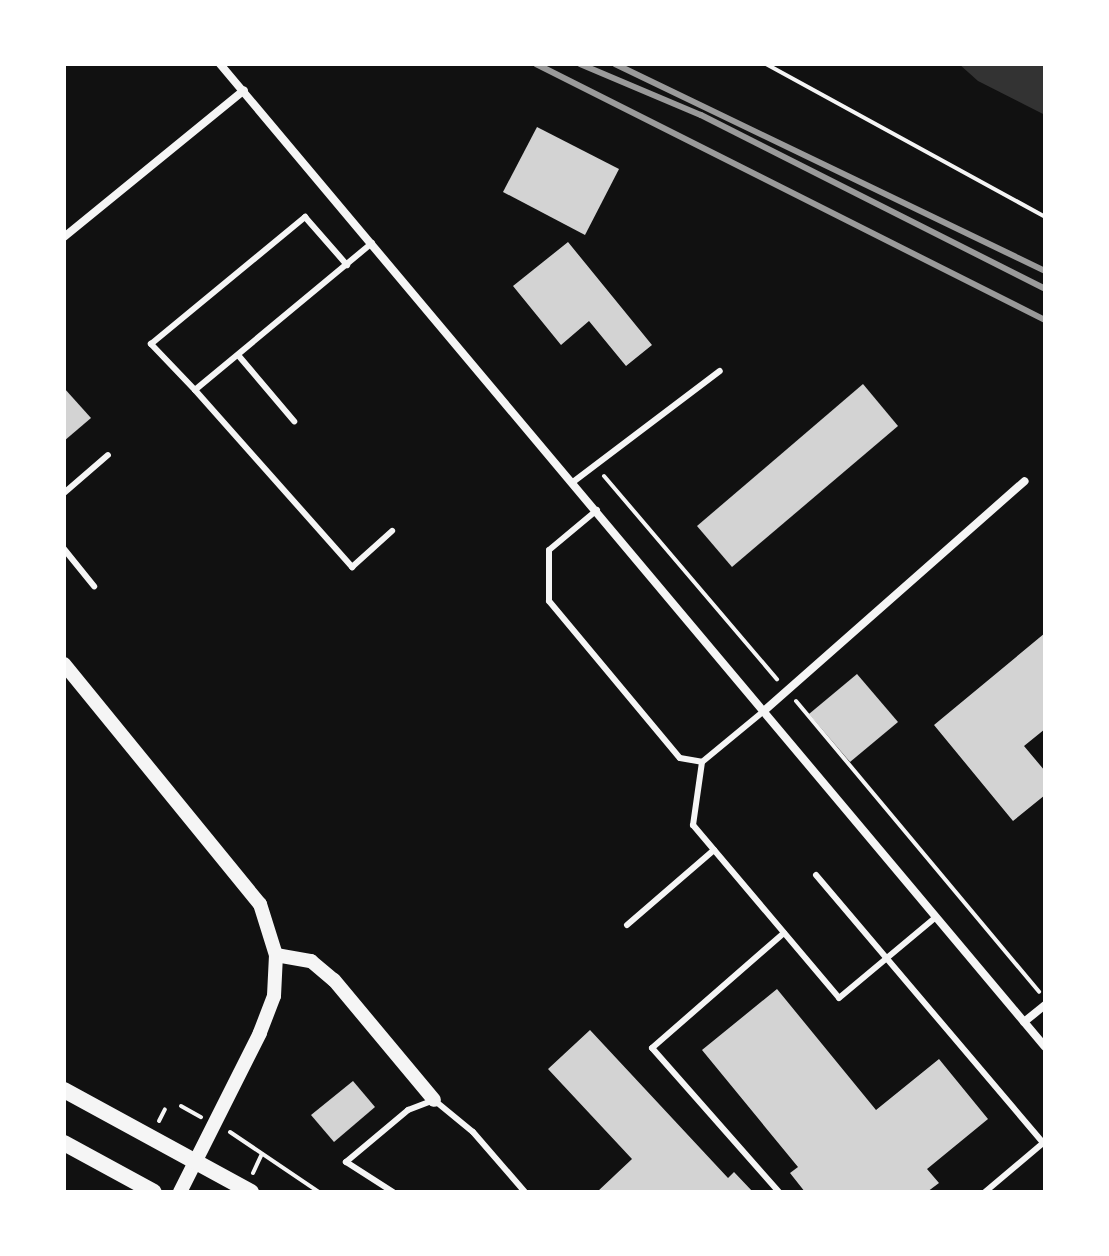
<!DOCTYPE html>
<html>
<head>
<meta charset="utf-8">
<style>
	body { margin:0 }
	#map { position:relative; width:1109px; height:1256px; overflow:hidden; background:#111; font-family:"Nunito Sans",sans-serif }
	div>[style] { position:absolute }
	[style*='--x'] { left:calc(var(--x)*1px); top:calc(var(--y)*1px); width:calc(var(--w)*1px); rotate:calc(var(--a)*1deg) }
	.water>* { inset:0; background:#333 }
	.building>* { inset:0; background:#d3d3d3 }
	.path>* { height:4px; margin:-2px; padding:0 2px; transform-origin:2px; border-radius:2px; background:#f5f5f5 }
	.service>* { height:6px; margin:-3px; padding:0 3px; transform-origin:3px; border-radius:3px; background:#f5f5f5 }
	.minor>* { height:8px; margin:-4px; padding:0 4px; transform-origin:4px; border-radius:4px; background:#f5f5f5 }
	.tertiary>* { height:14px; margin:-7px; padding:0 7px; transform-origin:7px; border-radius:7px; background:#f5f5f5 }
	.secondary>* { height:16px; margin:-8px; padding:0 8px; transform-origin:8px; border-radius:8px; background:#f5f5f5 }
	.rail>* { height:6px; margin:-3px; padding:0 3px; transform-origin:3px; border-radius:3px; background:#9a9a9a }
	span { translate:-50% -50%; white-space:nowrap; text-align:center; line-height:1.15; -webkit-text-stroke:6px #fff; paint-order:stroke }
	.frame { position:absolute; inset:0; border:66px solid #fff; pointer-events:none }
</style>
</head>
<body>
<div id="map">
	<div class="water">
		<i style="clip-path:polygon(959px 64px,1045px 64px,1045px 115px,978px 81px)"></i>
	</div>
	<div class="building">
		<i style="clip-path:polygon(537px 127px,619px 169px,585px 235px,503px 192px)"></i>
		<i style="clip-path:polygon(568px 242px,652px 345px,626px 366px,589px 321px,561px 345px,513px 286px)"></i>
		<i style="clip-path:polygon(863px 384px,898px 426px,732px 567px,697px 526px)"></i>
		<i style="clip-path:polygon(64px 388px,91px 418px,64px 441px)"></i>
		<i style="clip-path:polygon(1045px 633px,1045px 729px,1024px 746px,1045px 771px,1045px 795px,1013px 821px,934px 725px)"></i>
		<i style="clip-path:polygon(857px 674px,898px 722px,850px 762px,809px 714px)"></i>
		<i style="clip-path:polygon(777px 989px,876px 1110px,939px 1059px,988px 1119px,927px 1169px,939px 1183px,927px 1192px,805px 1192px,790px 1173px,798px 1167px,702px 1050px)"></i>
		<i style="clip-path:polygon(590px 1030px,728px 1178px,734px 1172px,753px 1192px,597px 1192px,632px 1159px,548px 1069px)"></i>
		<i style="clip-path:polygon(353px 1081px,375px 1107px,334px 1142px,311px 1115px)"></i>
	</div>
	<div class="path">
		<i style="--x:766;--y:64;--w:318;--a:28.7"></i>
		<i style="--x:604;--y:476;--w:267;--a:49.6"></i>
		<i style="--x:796;--y:701;--w:379;--a:50.1"></i>
		<i style="--x:181;--y:1106;--w:23;--a:29"></i>
		<i style="--x:159;--y:1121;--w:13;--a:-63"></i>
		<i style="--x:230;--y:1132;--w:107;--a:34"></i>
		<i style="--x:253;--y:1173;--w:21;--a:-65"></i>
	</div>
	<div class="service">
		<i style="--x:372;--y:243;--w:230;--a:140.3"></i>
		<i style="--x:195;--y:390;--w:237;--a:48.4"></i>
		<i style="--x:352;--y:567;--w:54;--a:-42"></i>
		<i style="--x:238;--y:355;--w:87;--a:49.7"></i>
		<i style="--x:195;--y:390;--w:64;--a:-133.7"></i>
		<i style="--x:151;--y:344;--w:200;--a:-39.5"></i>
		<i style="--x:305;--y:217;--w:64;--a:48.8"></i>
		<i style="--x:573;--y:482;--w:184;--a:-37.1"></i>
		<i style="--x:64;--y:493;--w:58;--a:-40.8"></i>
		<i style="--x:597;--y:510;--w:62;--a:140.2"></i>
		<i style="--x:549;--y:550;--w:51;--a:90"></i>
		<i style="--x:549;--y:601;--w:204;--a:50.2"></i>
		<i style="--x:680;--y:758;--w:22;--a:10"></i>
		<i style="--x:702;--y:762;--w:82;--a:-39.5"></i>
		<i style="--x:64;--y:549;--w:48;--a:51"></i>
		<i style="--x:702;--y:762;--w:64;--a:98.1"></i>
		<i style="--x:693;--y:825;--w:226;--a:49.8"></i>
		<i style="--x:839;--y:998;--w:126;--a:-39.9"></i>
		<i style="--x:816;--y:875;--w:354;--a:49.7"></i>
		<i style="--x:627;--y:925;--w:115;--a:-40.8"></i>
		<i style="--x:393;--y:1192;--w:56;--a:-147.4"></i>
		<i style="--x:346;--y:1162;--w:81;--a:-40"></i>
		<i style="--x:408;--y:1110;--w:28;--a:-21"></i>
		<i style="--x:434;--y:1100;--w:50;--a:39.4"></i>
		<i style="--x:473;--y:1132;--w:79;--a:49.1"></i>
		<i style="--x:779;--y:1192;--w:192;--a:-131.4"></i>
		<i style="--x:652;--y:1048;--w:175;--a:-41.1"></i>
		<i style="--x:985;--y:1192;--w:76;--a:-40.2"></i>
	</div>
	<div class="minor">
		<i style="--x:220;--y:64;--w:1283;--a:49.99"></i>
		<i style="--x:64;--y:237;--w:232;--a:-39.2"></i>
		<i style="--x:765;--y:710;--w:346;--a:-41.4"></i>
		<i style="--x:1024;--y:1022;--w:27;--a:-39"></i>
	</div>
	<div class="tertiary">
		<i style="--x:64;--y:664;--w:310;--a:50.8"></i>
		<i style="--x:260;--y:904;--w:53;--a:72.6"></i>
		<i style="--x:276;--y:955;--w:41;--a:92.8"></i>
		<i style="--x:274;--y:996;--w:40;--a:111"></i>
		<i style="--x:260;--y:1033;--w:178;--a:116.7"></i>
		<i style="--x:276;--y:955;--w:36;--a:10"></i>
		<i style="--x:311;--y:961;--w:30;--a:40"></i>
		<i style="--x:334;--y:980;--w:156;--a:50.2"></i>
	</div>
	<div class="secondary">
		<i style="--x:64;--y:1090;--w:213;--a:28.6"></i>
		<i style="--x:64;--y:1143;--w:102;--a:28.6"></i>
	</div>
	<div class="rail">
		<i style="--x:536;--y:64;--w:570;--a:26.7"></i>
		<i style="--x:580;--y:64;--w:131;--a:22.9"></i>
		<i style="--x:701;--y:115;--w:386;--a:26.8"></i>
		<i style="--x:615;--y:64;--w:477;--a:25.7"></i>
	</div>
	<div class="frame"></div>
</div>
</body>
</html>
